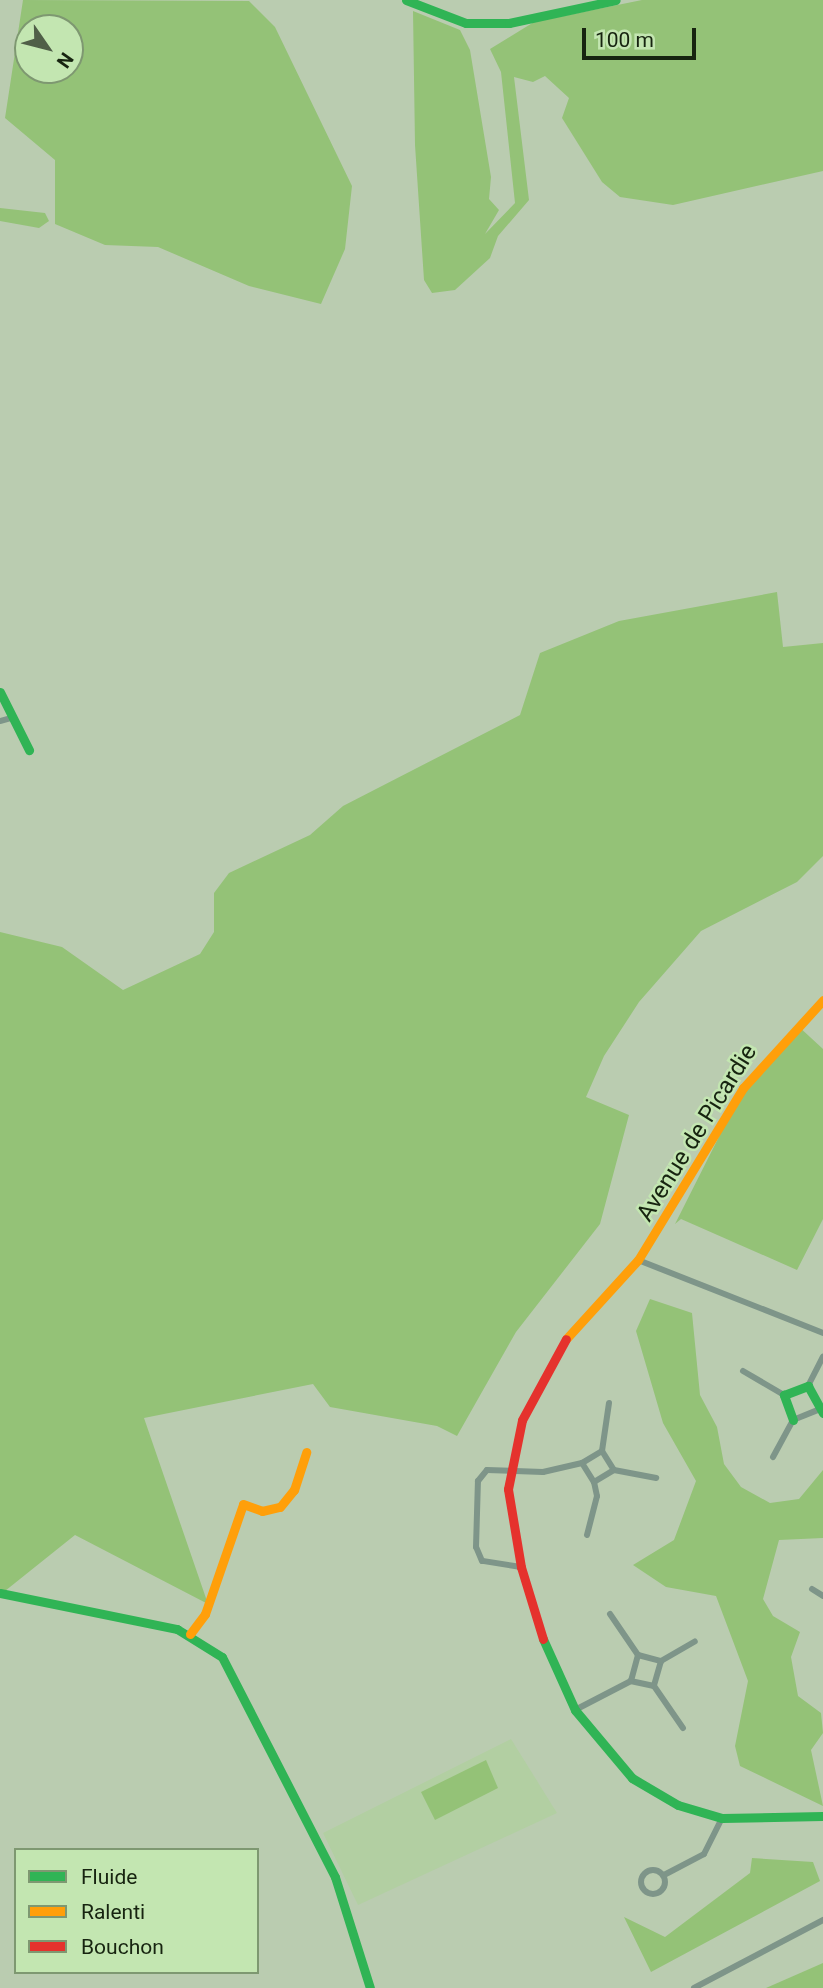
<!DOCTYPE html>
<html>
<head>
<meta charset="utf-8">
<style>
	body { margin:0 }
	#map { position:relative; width:823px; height:1988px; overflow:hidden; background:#baccb0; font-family:Roboto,sans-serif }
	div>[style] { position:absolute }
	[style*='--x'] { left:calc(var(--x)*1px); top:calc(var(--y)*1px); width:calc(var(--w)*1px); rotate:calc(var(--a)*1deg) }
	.built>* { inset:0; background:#b2cfa2 }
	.green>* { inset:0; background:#94c277 }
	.street>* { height:6px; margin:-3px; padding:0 3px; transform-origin:3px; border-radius:3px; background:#7e9589 }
	.street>.ring { margin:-3px; padding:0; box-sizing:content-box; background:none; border:6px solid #7e9589; border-radius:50% }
	.fast>* { height:9px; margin:-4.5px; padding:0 4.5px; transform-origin:4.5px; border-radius:4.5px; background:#30b455 }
	.slow>* { height:9px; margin:-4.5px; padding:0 4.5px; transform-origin:4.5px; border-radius:4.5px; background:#ff9f0a }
	.jam>* { height:9px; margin:-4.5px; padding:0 4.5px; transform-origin:4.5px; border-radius:4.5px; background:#e5322d }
	span { translate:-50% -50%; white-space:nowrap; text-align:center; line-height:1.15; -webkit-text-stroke:5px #c3e6b1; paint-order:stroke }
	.street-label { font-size:24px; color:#172410 }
	.legend { position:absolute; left:14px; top:1848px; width:245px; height:126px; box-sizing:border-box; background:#c3e6b1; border:2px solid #7e9871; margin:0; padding:9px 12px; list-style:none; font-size:21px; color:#172410 }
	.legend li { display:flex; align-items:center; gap:14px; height:35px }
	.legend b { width:35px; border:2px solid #7e9871 }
	.north { position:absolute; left:14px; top:14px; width:70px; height:70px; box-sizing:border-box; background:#c3e6b1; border:2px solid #7e9871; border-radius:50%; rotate:125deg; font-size:19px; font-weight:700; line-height:28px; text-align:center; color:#172410 }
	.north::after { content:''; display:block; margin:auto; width:24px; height:32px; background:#505f48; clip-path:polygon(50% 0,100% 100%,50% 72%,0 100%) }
	.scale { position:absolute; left:582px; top:28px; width:114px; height:32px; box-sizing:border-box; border:4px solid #172410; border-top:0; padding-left:9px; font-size:21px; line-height:24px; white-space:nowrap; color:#172410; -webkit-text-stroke:5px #c3e6b1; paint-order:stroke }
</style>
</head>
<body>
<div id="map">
	<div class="built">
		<i style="clip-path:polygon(511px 1739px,557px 1813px,358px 1905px,323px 1833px)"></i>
	</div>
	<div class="green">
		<i style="clip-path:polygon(evenodd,23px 0,249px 1px,275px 27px,352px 186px,345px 249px,321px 304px,249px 286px,158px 247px,105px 245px,55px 224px,55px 160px,5px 118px,23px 0,28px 28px,70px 28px,70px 70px,28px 70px,28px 28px)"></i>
		<i style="clip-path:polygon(642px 0,823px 0,823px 171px,673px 205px,620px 197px,602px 182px,562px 118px,569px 98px,545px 76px,533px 82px,514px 77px,529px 200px,498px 236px,490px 258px,455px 290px,432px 293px,424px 280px,415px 145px,413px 11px,460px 30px,470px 50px,491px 177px,489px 199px,499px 210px,485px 234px,515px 203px,501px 72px,490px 49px,534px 22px)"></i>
		<i style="clip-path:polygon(0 208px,45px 213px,49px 221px,39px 228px,0 221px)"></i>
		<i style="clip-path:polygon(777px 592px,783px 647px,823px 643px,823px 856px,797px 882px,701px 931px,639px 1002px,604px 1056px,586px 1097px,629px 1115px,600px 1224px,516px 1332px,457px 1436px,437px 1426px,330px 1407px,313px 1384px,144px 1418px,208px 1604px,75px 1535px,0 1595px,0 932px,62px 947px,123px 990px,200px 954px,214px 932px,214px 893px,229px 873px,310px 835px,343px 806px,520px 715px,540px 653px,619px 621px)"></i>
		<i style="clip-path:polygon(797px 1025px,823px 1049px,823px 1219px,797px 1270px,681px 1219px,675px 1224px,739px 1097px)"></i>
		<i style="clip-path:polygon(650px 1299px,692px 1313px,700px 1395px,717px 1427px,724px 1464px,741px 1487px,770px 1503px,799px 1499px,823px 1470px,823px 1538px,779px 1540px,763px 1599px,773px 1616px,800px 1632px,791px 1657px,798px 1696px,821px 1713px,823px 1733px,811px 1750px,823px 1806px,740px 1766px,735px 1746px,748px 1681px,716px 1596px,666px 1587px,633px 1565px,674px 1540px,696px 1481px,663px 1423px,636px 1331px)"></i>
		<i style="clip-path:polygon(486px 1760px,498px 1788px,435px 1820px,421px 1792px)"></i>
		<i style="clip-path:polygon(752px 1858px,813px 1862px,820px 1881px,651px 1972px,624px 1917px,665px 1937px,750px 1873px)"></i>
		<i style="clip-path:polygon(823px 1963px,823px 1988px,766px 1988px)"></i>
	</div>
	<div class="street">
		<i style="--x:0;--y:721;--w:11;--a:-15"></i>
		<i style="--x:638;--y:1260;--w:199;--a:21.5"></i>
		<i style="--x:743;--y:1371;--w:48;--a:30.3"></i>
		<i style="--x:808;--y:1386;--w:33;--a:-63"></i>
		<i style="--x:609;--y:1403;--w:49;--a:98.3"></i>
		<i style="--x:602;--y:1451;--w:22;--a:58"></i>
		<i style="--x:602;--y:1451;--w:23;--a:149"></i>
		<i style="--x:582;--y:1463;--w:22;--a:58"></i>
		<i style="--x:594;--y:1482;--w:23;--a:-31"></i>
		<i style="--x:614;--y:1470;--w:43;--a:10.8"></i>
		<i style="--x:773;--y:1457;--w:42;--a:-61.6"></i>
		<i style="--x:793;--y:1420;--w:27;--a:-22"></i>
		<i style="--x:587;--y:1535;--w:40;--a:-75.6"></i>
		<i style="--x:597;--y:1496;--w:14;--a:-102"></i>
		<i style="--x:521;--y:1567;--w:39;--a:-171"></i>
		<i style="--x:482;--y:1561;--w:15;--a:-113"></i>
		<i style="--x:476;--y:1547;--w:66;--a:-88.3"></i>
		<i style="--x:478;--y:1481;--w:14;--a:-51"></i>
		<i style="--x:487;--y:1470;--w:56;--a:2"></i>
		<i style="--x:543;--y:1472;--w:40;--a:-13"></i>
		<i style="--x:812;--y:1589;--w:13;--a:32"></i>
		<i style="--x:610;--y:1614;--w:50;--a:55.7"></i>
		<i style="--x:661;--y:1661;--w:26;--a:106"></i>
		<i style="--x:654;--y:1686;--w:24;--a:-168"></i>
		<i style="--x:631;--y:1681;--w:27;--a:-75"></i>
		<i style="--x:638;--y:1655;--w:24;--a:15"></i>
		<i style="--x:661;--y:1661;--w:39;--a:-30"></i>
		<i style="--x:654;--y:1686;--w:51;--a:55.4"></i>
		<i style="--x:575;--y:1710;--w:63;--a:-27.4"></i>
		<i class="ring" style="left:641px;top:1870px;width:18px;height:18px"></i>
		<i style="--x:664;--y:1875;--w:45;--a:-27.7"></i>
		<i style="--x:704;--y:1854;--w:40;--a:-63.4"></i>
		<i style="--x:694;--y:1988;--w:146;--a:-27.8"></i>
	</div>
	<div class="fast">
		<i style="--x:406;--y:0;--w:64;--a:21"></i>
		<i style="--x:466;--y:23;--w:43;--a:0"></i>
		<i style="--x:509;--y:23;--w:109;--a:-12.1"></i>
		<i style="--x:0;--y:692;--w:65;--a:63.4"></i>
		<i style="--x:793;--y:1420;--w:27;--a:-110"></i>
		<i style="--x:784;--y:1395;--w:26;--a:-21"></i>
		<i style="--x:808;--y:1386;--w:31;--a:61"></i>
		<i style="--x:0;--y:1593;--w:181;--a:11.5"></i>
		<i style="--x:177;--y:1629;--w:53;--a:31.9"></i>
		<i style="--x:222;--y:1657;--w:247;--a:62.8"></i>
		<i style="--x:335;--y:1877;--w:116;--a:72.5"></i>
		<i style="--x:543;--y:1639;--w:78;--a:65.7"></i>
		<i style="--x:575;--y:1710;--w:89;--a:50"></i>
		<i style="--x:632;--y:1778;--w:53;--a:30.4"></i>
		<i style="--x:678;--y:1805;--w:46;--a:16.5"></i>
		<i style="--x:722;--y:1818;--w:101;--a:-1.1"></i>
	</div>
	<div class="slow">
		<i style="--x:566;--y:1339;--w:107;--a:-47.7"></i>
		<i style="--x:638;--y:1260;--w:202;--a:-58.6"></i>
		<i style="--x:743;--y:1088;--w:119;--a:-47.7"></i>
		<i style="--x:190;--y:1634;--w:25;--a:-53"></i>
		<i style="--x:205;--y:1614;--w:116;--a:-70.9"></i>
		<i style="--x:243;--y:1504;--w:20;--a:20"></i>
		<i style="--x:262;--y:1511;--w:18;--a:-13"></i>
		<i style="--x:280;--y:1507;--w:22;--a:-51"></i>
		<i style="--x:294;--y:1490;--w:40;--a:-72"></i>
	</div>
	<div class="jam">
		<i style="--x:543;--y:1639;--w:75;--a:-107"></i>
		<i style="--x:521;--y:1567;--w:79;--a:-99.5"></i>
		<i style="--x:508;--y:1489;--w:70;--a:-78.5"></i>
		<i style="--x:522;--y:1420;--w:92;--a:-61.5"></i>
	</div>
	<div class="street-label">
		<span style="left:697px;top:1133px;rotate:-58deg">Avenue de Picardie</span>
	</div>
	<ul class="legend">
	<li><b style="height:9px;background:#30b455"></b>Fluide</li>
	<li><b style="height:9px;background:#ff9f0a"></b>Ralenti</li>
	<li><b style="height:9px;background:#e5322d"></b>Bouchon</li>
	</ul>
	<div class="north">N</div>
	<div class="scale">100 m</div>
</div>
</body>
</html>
